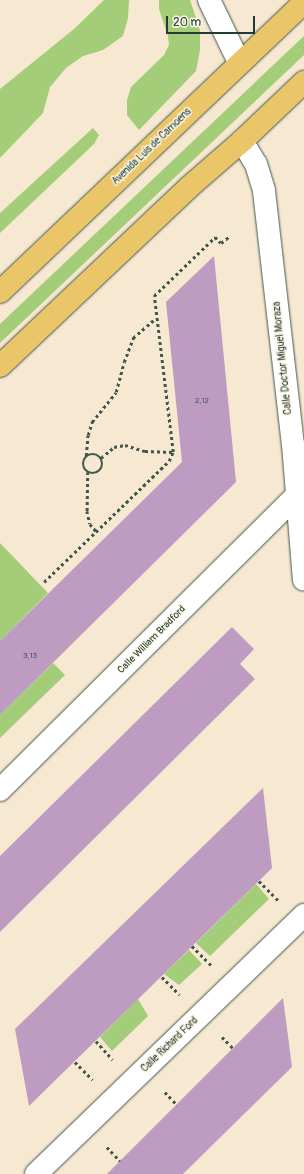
<!DOCTYPE html>
<html>
<head>
<meta charset="utf-8">
<style>
	body { margin:0 }
	#map { position:relative; width:304px; height:1174px; overflow:hidden; background:#f7e8d1; font-family:Pangolin,sans-serif }
	div>[style] { position:absolute }
	[style*='--x'] { left:calc(var(--x)*1px); top:calc(var(--y)*1px); width:calc(var(--w)*1px); rotate:calc(var(--a)*1deg) }
	.green>* { inset:0; background:#a3cd79 }
	.building>* { inset:0; background:#be9cc1 }
	.path>* { height:2.5px; margin-top:-1.25px; transform-origin:0; background:repeating-linear-gradient(90deg,#3f574c 0 3px,transparent 0 6px) }
	.path>.ring { margin:-1.25px; padding:0; box-sizing:content-box; background:none; border:2.5px solid #3f574c; border-radius:50% }
	.roads { filter:drop-shadow(0 0 1px #3f574c) drop-shadow(0 0 1px #3f574c) }
	.minor>* { height:22px; margin:-11px; padding:0 11px; transform-origin:11px; border-radius:11px; background:#fff }
	.primary>* { height:22px; margin:-11px; padding:0 11px; transform-origin:11px; border-radius:11px; background:#eac669 }
	span { translate:-50% -50%; white-space:nowrap; text-align:center; line-height:1.15; -webkit-text-stroke:3px #fcf5e5; paint-order:stroke }
	.number-label { font-size:8px; color:#475557 }
	.number-label span { -webkit-text-stroke-width:0 }
	.street-label { font-size:10px; color:#1f3d34 }
	.scale { position:absolute; left:166px; top:16px; width:89px; height:18px; box-sizing:border-box; border:2px solid #1f3d34; border-top:0; padding-left:5px; font-size:12px; line-height:14px; white-space:nowrap; color:#1f3d34; -webkit-text-stroke:3px #fcf5e5; paint-order:stroke }
</style>
</head>
<body>
<div id="map">
	<div class="green">
		<i style="clip-path:polygon(104px 0,129px 0,128px 18px,123px 36px,103px 50px,83px 56px,66px 68px,50px 87px,43px 113px,0 158px,0 89px,74px 29px)"></i>
		<i style="clip-path:polygon(159px 0,190px 0,200px 30px,200px 50px,196px 71px,139px 130px,127px 115px,127px 100px,131px 87px,164px 55px,169px 45px,168px 36px,159px 9px)"></i>
		<i style="clip-path:polygon(304px 36px,304px 55px,0 343px,0 324px)"></i>
		<i style="clip-path:polygon(93px 128px,99px 135px,94px 144px,0 233px,0 213px)"></i>
		<i style="clip-path:polygon(0 543px,48px 593px,0 641px)"></i>
		<i style="clip-path:polygon(53px 663px,65px 675px,0 738px,0 715px)"></i>
		<i style="clip-path:polygon(256px 884px,269px 899px,210px 956px,196px 943px)"></i>
		<i style="clip-path:polygon(189px 950px,202px 964px,179px 985px,164px 974px)"></i>
		<i style="clip-path:polygon(138px 999px,148px 1016px,112px 1051px,100px 1037px)"></i>
	</div>
	<div class="building">
		<i style="clip-path:polygon(214px 256px,236px 482px,0 715px,0 641px,182px 462px,166px 302px)"></i>
		<i style="clip-path:polygon(232px 627px,254px 649px,240px 664px,255px 679px,0 932px,0 856px)"></i>
		<i style="clip-path:polygon(263px 788px,272px 868px,29px 1106px,15px 1029px)"></i>
		<i style="clip-path:polygon(283px 998px,292px 1067px,183px 1174px,107px 1174px)"></i>
	</div>
	<div class="path">
		<i class="ring" style="left:83px;top:454px;width:17.5px;height:17.5px"></i>
		<i style="--x:86;--y:456;--w:21;--a:-85"></i>
		<i style="--x:88;--y:435;--w:14;--a:-73"></i>
		<i style="--x:92;--y:422;--w:38;--a:-51"></i>
		<i style="--x:116;--y:392;--w:31;--a:-75"></i>
		<i style="--x:124;--y:362;--w:26;--a:-69"></i>
		<i style="--x:133;--y:338;--w:30;--a:-41"></i>
		<i style="--x:101;--y:458;--w:17;--a:-40"></i>
		<i style="--x:114;--y:447;--w:11;--a:-10"></i>
		<i style="--x:125;--y:445;--w:21;--a:17"></i>
		<i style="--x:145;--y:451;--w:28;--a:2"></i>
		<i style="--x:88;--y:472;--w:39;--a:91"></i>
		<i style="--x:87;--y:511;--w:13;--a:77"></i>
		<i style="--x:90;--y:524;--w:9;--a:49"></i>
		<i style="--x:44;--y:582;--w:174;--a:-44.1"></i>
		<i style="--x:169;--y:461;--w:10;--a:-66"></i>
		<i style="--x:173;--y:452;--w:157;--a:-96.9"></i>
		<i style="--x:154;--y:296;--w:85;--a:-44"></i>
		<i style="--x:215;--y:237;--w:8;--a:45"></i>
		<i style="--x:221;--y:243;--w:11;--a:-38"></i>
		<i style="--x:259;--y:881;--w:27;--a:45"></i>
		<i style="--x:192;--y:946;--w:27;--a:45"></i>
		<i style="--x:162;--y:977;--w:25;--a:45"></i>
		<i style="--x:222;--y:1037;--w:16;--a:45"></i>
		<i style="--x:96;--y:1041;--w:25;--a:48"></i>
		<i style="--x:75;--y:1062;--w:25;--a:45"></i>
		<i style="--x:165;--y:1092;--w:18;--a:47"></i>
		<i style="--x:107;--y:1147;--w:19;--a:47"></i>
	</div>
	<div class="roads">
		<div class="minor">
			<i style="--x:209;--y:0;--w:69;--a:64.2"></i>
			<i style="--x:242;--y:141;--w:27;--a:59"></i>
			<i style="--x:256;--y:164;--w:28;--a:73"></i>
			<i style="--x:264;--y:191;--w:255;--a:83.5"></i>
			<i style="--x:293;--y:444;--w:136;--a:85.4"></i>
			<i style="--x:0;--y:790;--w:427;--a:-44.8"></i>
			<i style="--x:36;--y:1174;--w:373;--a:-44"></i>
		</div>
		<div class="primary">
			<i style="--x:0;--y:292;--w:420;--a:-43.6"></i>
			<i style="--x:0;--y:366;--w:259;--a:-43.4"></i>
			<i style="--x:188;--y:188;--w:72;--a:-41"></i>
			<i style="--x:242;--y:141;--w:86;--a:-43.6"></i>
		</div>
	</div>
	<div class="number-label">
		<span style="left:202px;top:401px">2,12</span>
		<span style="left:30px;top:656px">3,13</span>
	</div>
	<div class="street-label">
		<span style="left:152px;top:147px;rotate:-44deg">Avenida Luis de Camoens</span>
		<span style="left:283px;top:358px;rotate:-96deg">Calle Doctor Miguel Moraza</span>
		<span style="left:152px;top:640px;rotate:-45deg">Calle William Bradford</span>
		<span style="left:170px;top:1045px;rotate:-44deg">Calle Richard Ford</span>
	</div>
	<div class="scale">20 m</div>
</div>
</body>
</html>
